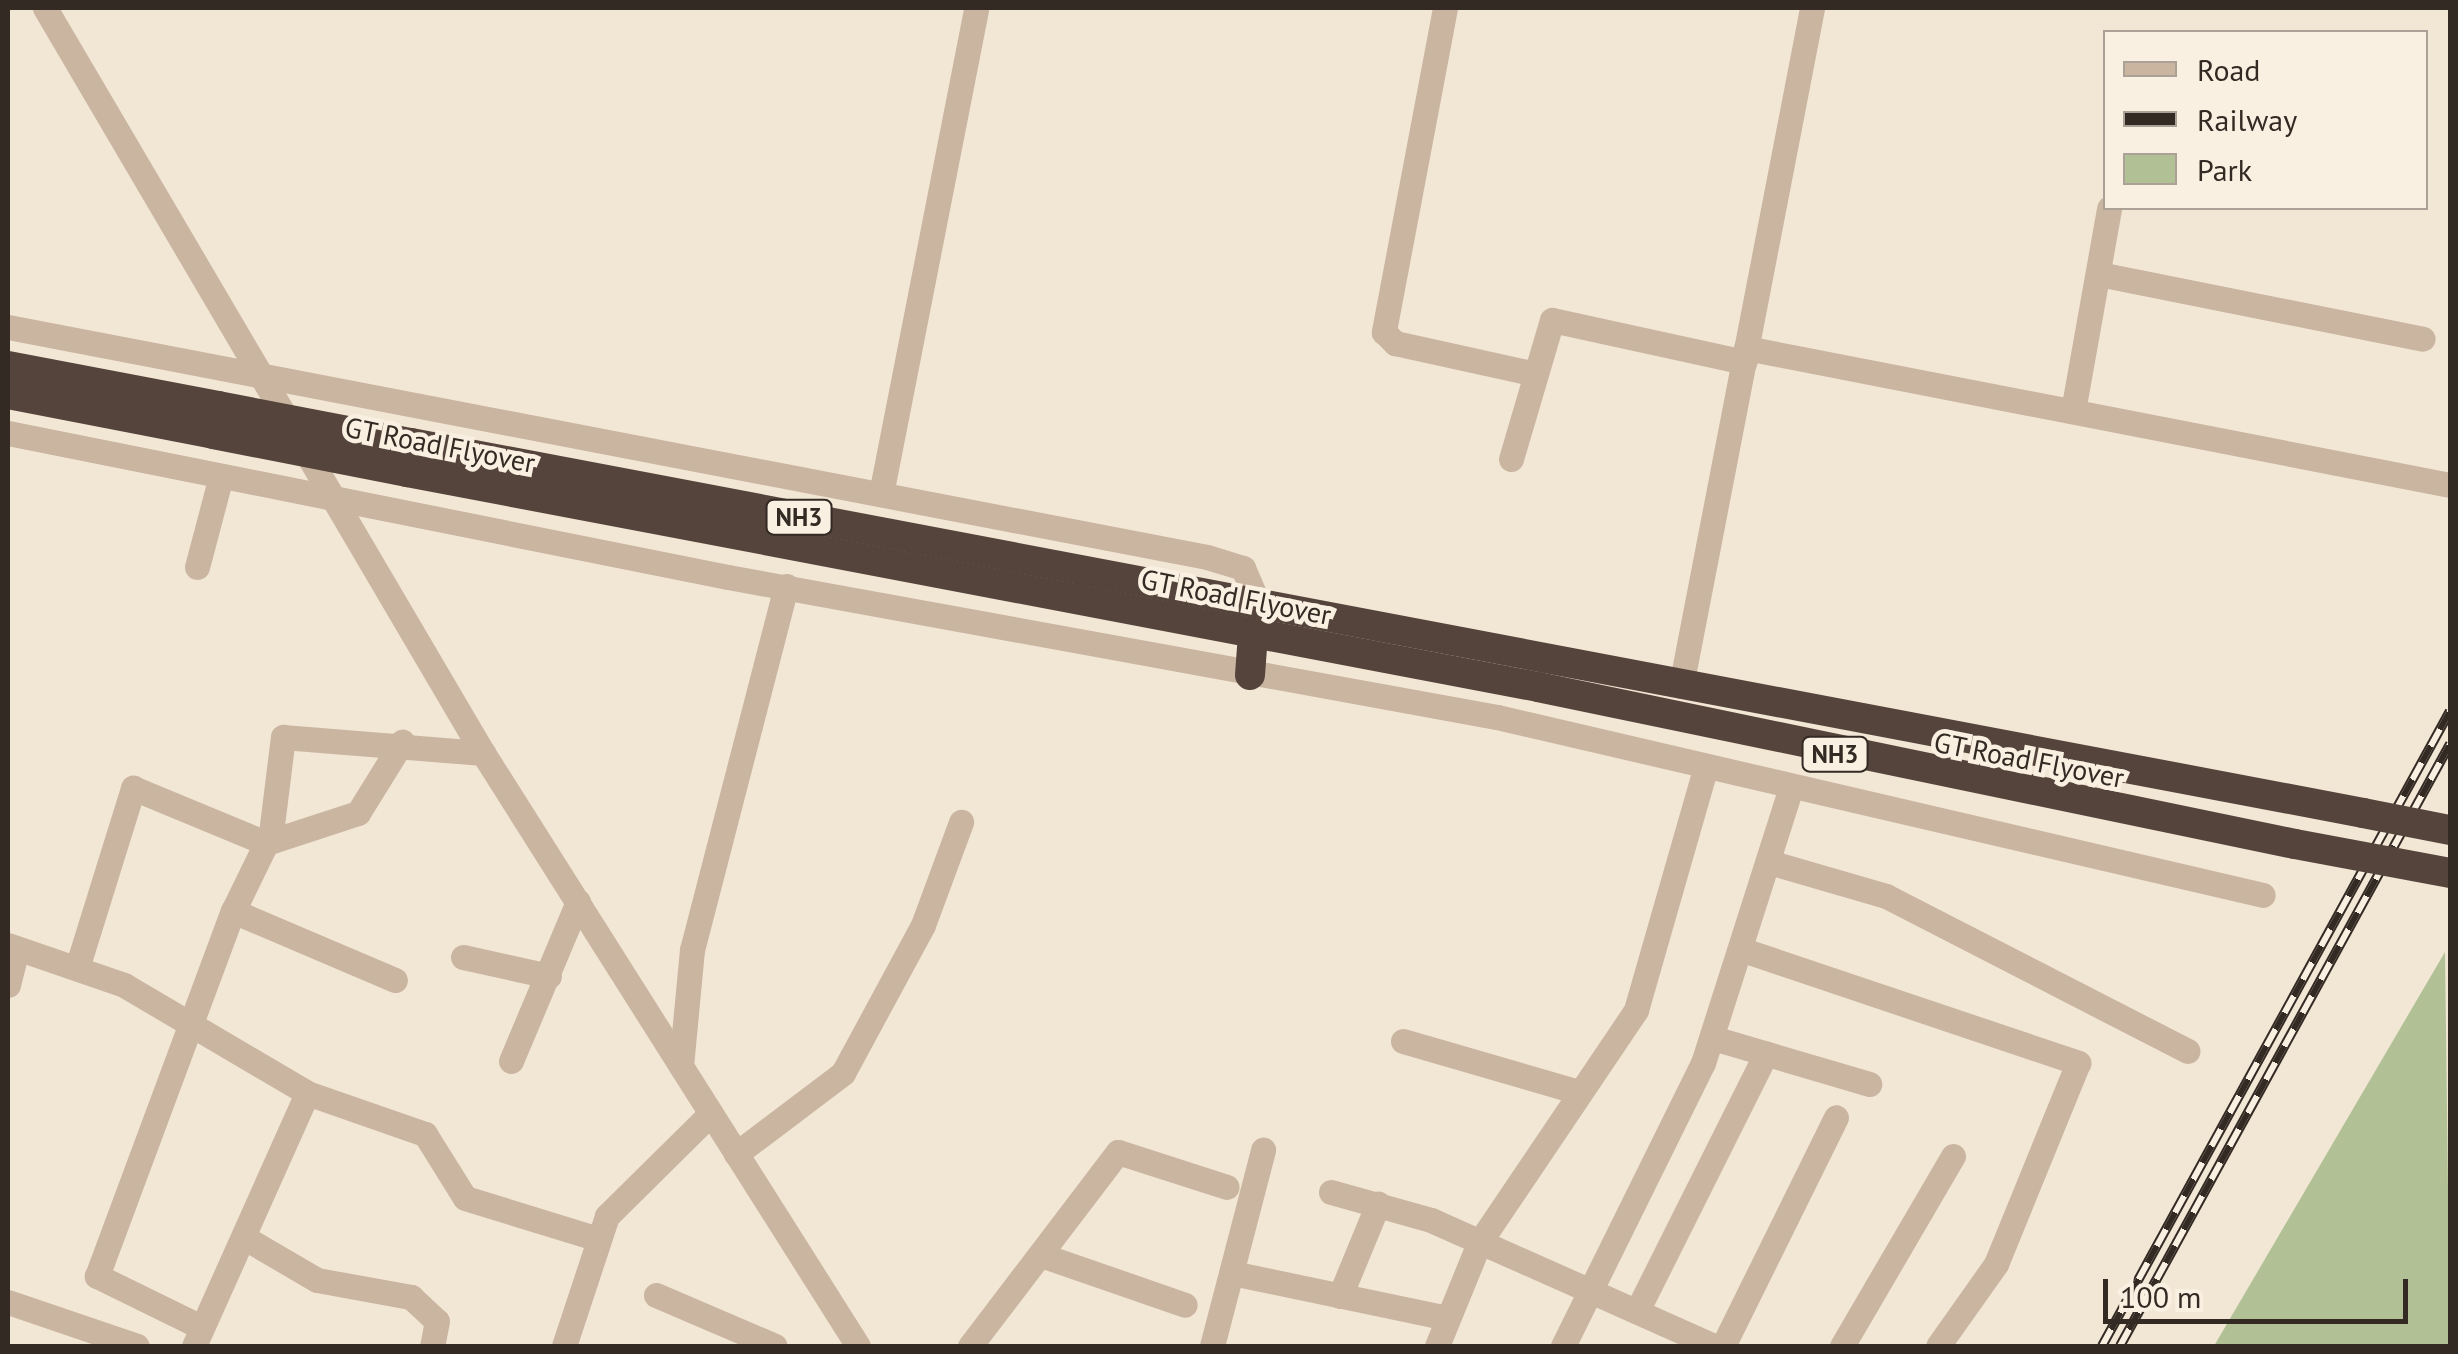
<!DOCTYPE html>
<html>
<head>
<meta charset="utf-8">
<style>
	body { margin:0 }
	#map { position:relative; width:2458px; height:1354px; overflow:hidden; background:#f2e6d5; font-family:"PT Sans",sans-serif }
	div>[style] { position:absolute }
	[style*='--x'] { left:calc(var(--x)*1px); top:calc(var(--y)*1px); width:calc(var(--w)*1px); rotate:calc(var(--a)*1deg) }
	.green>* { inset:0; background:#b1c195 }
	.minor>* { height:25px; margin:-12.5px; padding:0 12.5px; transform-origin:12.5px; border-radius:12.5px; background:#cab5a1 }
	.highway>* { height:30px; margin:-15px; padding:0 15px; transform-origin:15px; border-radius:15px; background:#55443b }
	.rail>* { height:10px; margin-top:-5px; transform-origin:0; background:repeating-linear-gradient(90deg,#faf0e2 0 19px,#342a24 0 38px); box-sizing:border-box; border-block:2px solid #342a24 }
	.highway-bridge>* { height:30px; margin:-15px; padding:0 15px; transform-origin:15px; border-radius:15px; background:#55443b }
	span { translate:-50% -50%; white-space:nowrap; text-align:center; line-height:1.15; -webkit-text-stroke:9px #faf0e2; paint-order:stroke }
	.shield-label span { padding:2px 8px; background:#faf0e2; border:2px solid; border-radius:8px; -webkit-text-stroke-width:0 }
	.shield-label { font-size:25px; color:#342a24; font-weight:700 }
	.street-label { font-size:28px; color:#342a24 }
	.frame { position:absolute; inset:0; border:10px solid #342a24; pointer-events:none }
	.legend { position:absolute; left:2103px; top:30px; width:325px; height:180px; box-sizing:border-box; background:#faf0e2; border:2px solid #aba196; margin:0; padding:12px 18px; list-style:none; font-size:30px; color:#342a24 }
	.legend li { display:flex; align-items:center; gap:20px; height:50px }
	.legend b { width:50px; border:2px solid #aba196 }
	.scale { position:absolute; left:2103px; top:1279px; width:305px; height:45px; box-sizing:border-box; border:5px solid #342a24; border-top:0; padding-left:12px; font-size:30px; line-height:35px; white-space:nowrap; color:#342a24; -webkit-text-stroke:8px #faf0e2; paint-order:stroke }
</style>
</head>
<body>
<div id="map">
	<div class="green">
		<i style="clip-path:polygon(2445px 952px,2450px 1346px,2214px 1346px)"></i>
	</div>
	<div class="minor">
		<i style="--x:45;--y:8;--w:864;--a:59.55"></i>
		<i style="--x:483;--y:753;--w:702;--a:57.69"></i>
		<i style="--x:1445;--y:8;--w:330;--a:100.7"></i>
		<i style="--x:1384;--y:332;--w:16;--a:45"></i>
		<i style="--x:1395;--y:343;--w:140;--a:12.4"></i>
		<i style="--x:2099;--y:274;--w:330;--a:11.3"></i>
		<i style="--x:8;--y:327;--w:1221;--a:10.86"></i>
		<i style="--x:1207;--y:557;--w:38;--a:17"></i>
		<i style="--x:1243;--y:568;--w:40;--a:66.6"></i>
		<i style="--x:1746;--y:348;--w:717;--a:11.01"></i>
		<i style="--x:2073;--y:411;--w:206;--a:-79.9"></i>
		<i style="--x:8;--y:433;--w:734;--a:11.31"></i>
		<i style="--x:728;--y:577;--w:782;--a:10.32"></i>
		<i style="--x:1497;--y:717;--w:786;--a:13.08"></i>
		<i style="--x:1511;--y:459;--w:145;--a:-73.6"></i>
		<i style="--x:1552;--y:320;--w:197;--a:12.3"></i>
		<i style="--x:881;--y:494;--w:495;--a:-78.9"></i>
		<i style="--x:197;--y:567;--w:94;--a:-75.2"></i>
		<i style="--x:1681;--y:686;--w:691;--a:-79.06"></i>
		<i style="--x:1769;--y:862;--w:122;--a:16.2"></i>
		<i style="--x:1886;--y:896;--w:339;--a:27.2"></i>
		<i style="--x:233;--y:911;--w:87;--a:-64"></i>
		<i style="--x:271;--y:833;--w:97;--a:-82.9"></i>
		<i style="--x:283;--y:737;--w:201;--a:4.6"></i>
		<i style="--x:8;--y:945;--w:123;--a:19"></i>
		<i style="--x:124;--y:985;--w:212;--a:30.5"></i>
		<i style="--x:307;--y:1093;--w:125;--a:19.2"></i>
		<i style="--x:425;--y:1134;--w:75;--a:58"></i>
		<i style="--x:465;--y:1198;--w:139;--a:17.1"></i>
		<i style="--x:1743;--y:950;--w:354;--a:18.6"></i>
		<i style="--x:2078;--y:1063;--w:217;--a:112.2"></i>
		<i style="--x:1996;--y:1264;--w:100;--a:125.3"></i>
		<i style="--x:463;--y:957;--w:88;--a:12.5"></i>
		<i style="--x:77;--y:968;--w:189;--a:-72.7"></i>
		<i style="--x:133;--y:788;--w:144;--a:22.5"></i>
		<i style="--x:266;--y:843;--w:97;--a:-18.1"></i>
		<i style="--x:358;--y:813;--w:84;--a:-58.2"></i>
		<i style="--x:8;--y:985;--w:37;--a:-76"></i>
		<i style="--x:1713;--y:1038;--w:163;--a:16.4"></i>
		<i style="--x:1403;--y:1041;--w:182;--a:16.2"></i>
		<i style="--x:511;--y:1061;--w:173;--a:-67.2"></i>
		<i style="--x:681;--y:1066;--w:117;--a:-84.6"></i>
		<i style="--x:692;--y:950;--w:376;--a:-75.5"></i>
		<i style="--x:736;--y:1154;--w:134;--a:-37.1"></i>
		<i style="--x:843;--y:1073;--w:168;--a:-61.6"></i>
		<i style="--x:923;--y:925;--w:110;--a:-69.7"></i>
		<i style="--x:1331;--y:1192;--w:104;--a:15.6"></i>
		<i style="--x:1431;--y:1220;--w:310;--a:24"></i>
		<i style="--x:245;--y:1238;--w:83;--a:30.3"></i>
		<i style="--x:317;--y:1280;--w:96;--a:10.3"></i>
		<i style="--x:411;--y:1297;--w:35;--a:43"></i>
		<i style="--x:437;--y:1321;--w:25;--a:101"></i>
		<i style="--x:1041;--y:1255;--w:152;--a:19.1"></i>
		<i style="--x:1232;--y:1273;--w:220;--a:11.8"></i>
		<i style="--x:656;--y:1295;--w:129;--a:23.2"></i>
		<i style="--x:1340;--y:1296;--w:100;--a:-67.6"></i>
		<i style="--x:8;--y:1302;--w:136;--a:18.8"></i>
		<i style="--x:1637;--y:1311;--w:288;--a:-63.4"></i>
		<i style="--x:199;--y:1326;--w:114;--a:-153.9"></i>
		<i style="--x:97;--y:1276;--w:390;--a:-69.6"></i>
		<i style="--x:233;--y:911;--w:176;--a:23.1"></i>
		<i style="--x:194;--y:1346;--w:277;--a:-65.9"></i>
		<i style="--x:564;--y:1346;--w:137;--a:-71.7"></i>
		<i style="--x:607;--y:1216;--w:146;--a:-44.7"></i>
		<i style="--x:970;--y:1346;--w:244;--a:-52.7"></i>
		<i style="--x:1118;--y:1152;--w:114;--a:17.8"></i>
		<i style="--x:1212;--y:1346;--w:203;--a:-75.4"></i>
		<i style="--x:1437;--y:1346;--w:111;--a:-67.8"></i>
		<i style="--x:1479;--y:1243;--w:281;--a:-56"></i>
		<i style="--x:1636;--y:1010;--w:254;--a:-74"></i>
		<i style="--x:1563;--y:1346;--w:316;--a:-63.7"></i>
		<i style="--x:1703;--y:1063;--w:289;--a:-72.3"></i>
		<i style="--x:1723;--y:1346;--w:255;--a:-63.7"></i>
		<i style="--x:1842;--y:1346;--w:220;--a:-59.7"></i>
	</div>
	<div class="highway">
		<i style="--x:8;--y:366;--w:214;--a:10.8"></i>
		<i style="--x:8;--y:394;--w:209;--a:11"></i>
		<i style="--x:411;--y:443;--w:1987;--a:10.73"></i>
		<i style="--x:407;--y:472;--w:1151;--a:10.76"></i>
		<i style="--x:1538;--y:687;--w:773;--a:11.72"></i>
		<i style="--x:1250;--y:675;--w:41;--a:-85.8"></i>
	</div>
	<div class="rail">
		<i style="--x:2102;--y:1346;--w:724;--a:-61.28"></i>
		<i style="--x:2120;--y:1346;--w:687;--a:-61.27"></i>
	</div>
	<div class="highway-bridge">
		<i style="--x:218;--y:406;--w:197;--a:10.9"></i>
		<i style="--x:213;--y:434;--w:198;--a:11.1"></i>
		<i style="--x:2363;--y:813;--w:89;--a:11.1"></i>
		<i style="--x:2295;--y:844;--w:158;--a:10.6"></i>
	</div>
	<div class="shield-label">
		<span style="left:799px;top:517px">NH3</span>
		<span style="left:1835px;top:754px">NH3</span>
	</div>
	<div class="street-label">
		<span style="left:440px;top:445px;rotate:11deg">GT Road Flyover</span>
		<span style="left:1236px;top:597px;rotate:11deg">GT Road Flyover</span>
		<span style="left:2029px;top:760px;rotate:11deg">GT Road Flyover</span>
	</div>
	<div class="frame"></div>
	<ul class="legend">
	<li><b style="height:12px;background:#cab5a1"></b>Road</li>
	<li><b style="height:12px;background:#342a24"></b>Railway</li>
	<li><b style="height:28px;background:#b1c195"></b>Park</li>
	</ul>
	<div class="scale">100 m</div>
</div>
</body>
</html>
